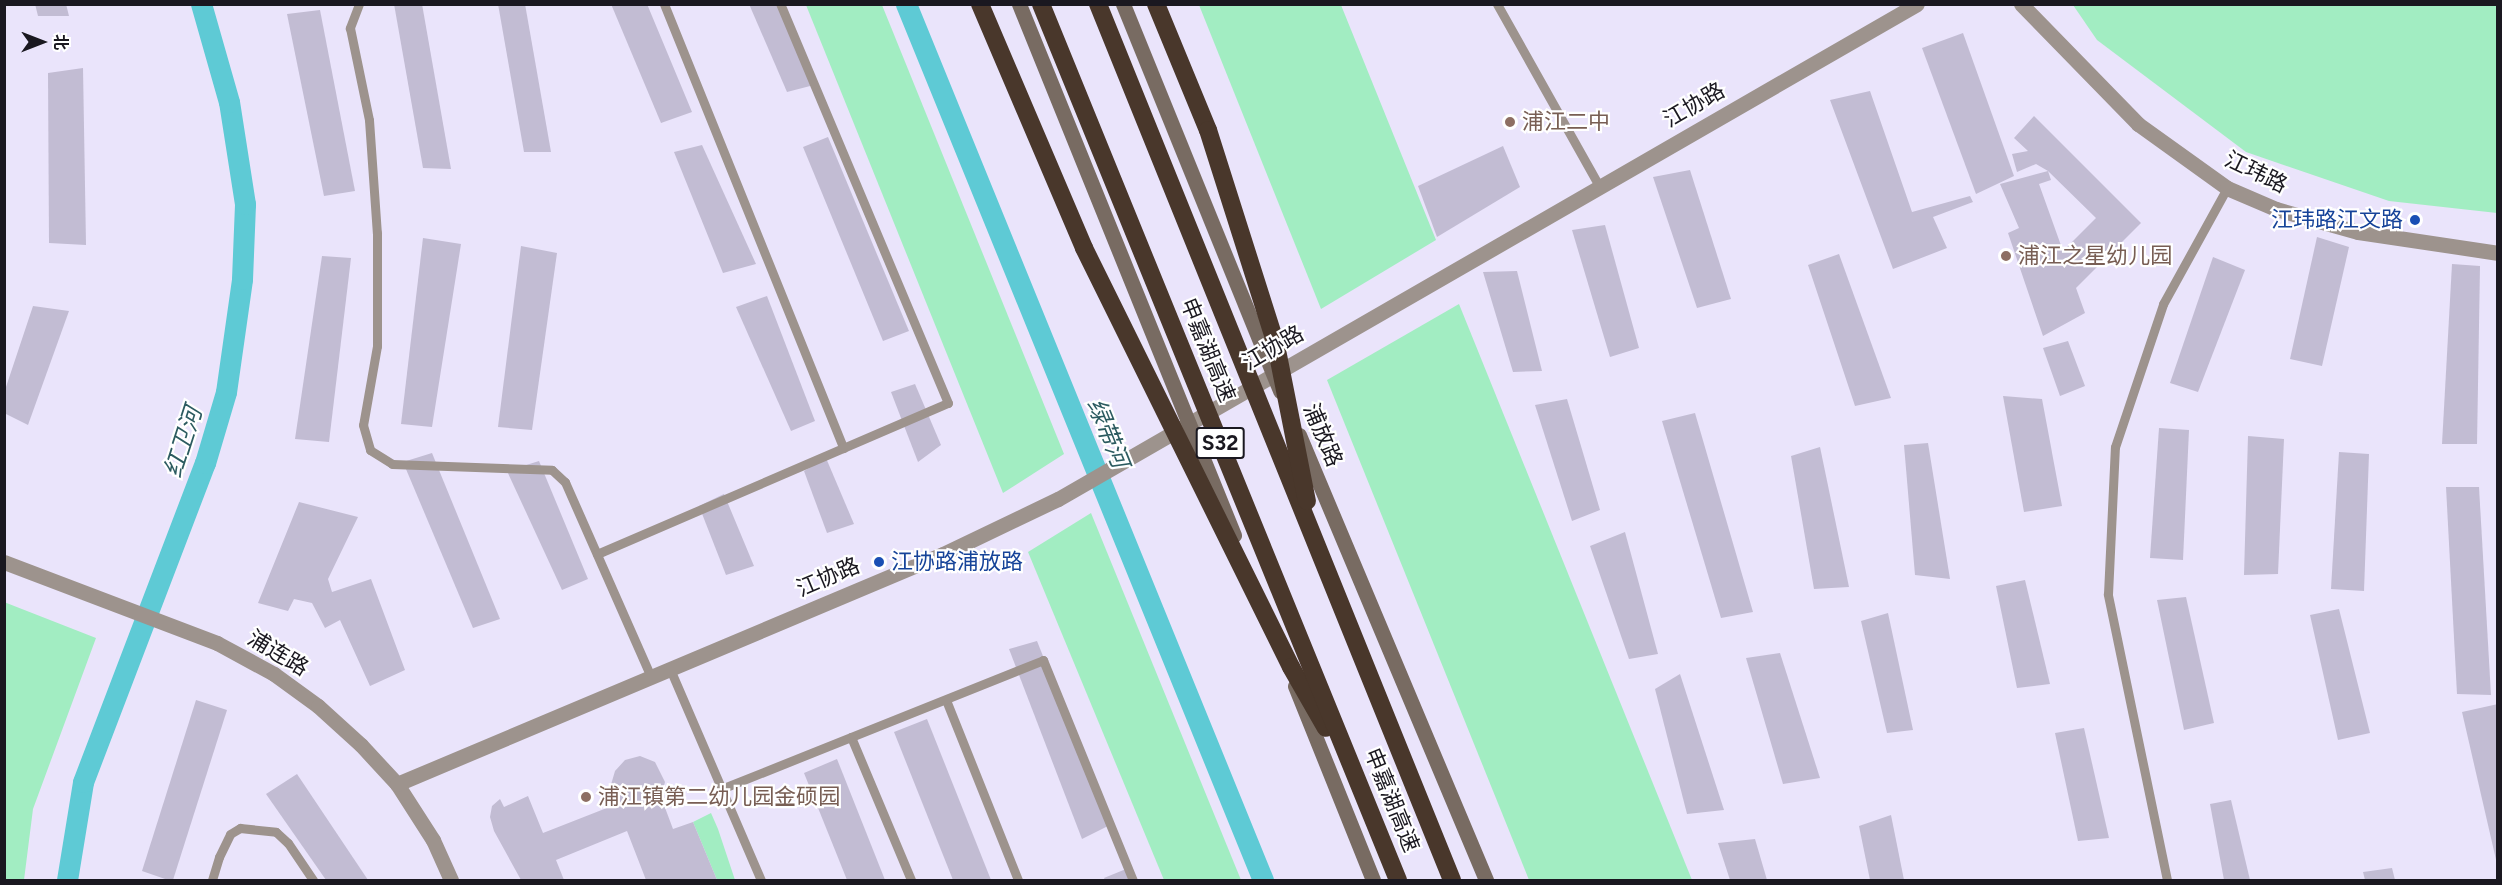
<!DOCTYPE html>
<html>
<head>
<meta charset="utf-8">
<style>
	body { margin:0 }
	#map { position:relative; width:2502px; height:885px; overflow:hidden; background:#eae4fb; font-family:Figtree,"Noto Sans SC",sans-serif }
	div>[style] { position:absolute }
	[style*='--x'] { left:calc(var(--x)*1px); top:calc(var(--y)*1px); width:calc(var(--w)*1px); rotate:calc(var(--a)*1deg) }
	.green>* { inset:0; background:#a2edc2 }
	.canal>* { height:21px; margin:-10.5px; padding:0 10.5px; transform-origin:10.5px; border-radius:10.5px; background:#5ecad5 }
	.building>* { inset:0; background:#c2bcd3 }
	.service>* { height:9px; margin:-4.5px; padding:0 4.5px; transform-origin:4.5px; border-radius:4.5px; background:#9d938d }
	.minor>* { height:15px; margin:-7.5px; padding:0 7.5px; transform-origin:7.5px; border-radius:7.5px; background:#9d938d }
	.secondary>* { height:15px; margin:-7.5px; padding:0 7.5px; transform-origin:7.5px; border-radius:7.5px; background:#786b62 }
	.motorway-bridge>* { height:18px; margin:-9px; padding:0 9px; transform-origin:9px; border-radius:9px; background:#49372b }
	.dots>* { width:16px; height:16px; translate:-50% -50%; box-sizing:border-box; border:3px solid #fff; border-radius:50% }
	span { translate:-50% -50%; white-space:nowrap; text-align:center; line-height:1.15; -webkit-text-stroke:4.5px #fff; paint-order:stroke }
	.shield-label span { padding:2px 4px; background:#fff; border:2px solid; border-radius:4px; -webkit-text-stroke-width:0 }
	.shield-label { font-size:21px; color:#1a1820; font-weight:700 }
	.street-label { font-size:22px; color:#1a1820 }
	.education-label { font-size:22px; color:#785e54 }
	.left { translate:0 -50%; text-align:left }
	.transit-label { font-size:22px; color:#164399 }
	.right { translate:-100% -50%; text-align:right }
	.water-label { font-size:24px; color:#2c5b60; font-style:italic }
	.frame { position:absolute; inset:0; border:6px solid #1a1820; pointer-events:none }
	.north { position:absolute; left:12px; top:12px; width:60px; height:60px; -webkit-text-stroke:4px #fff; paint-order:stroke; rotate:90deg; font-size:16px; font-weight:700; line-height:24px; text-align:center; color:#1a1820 }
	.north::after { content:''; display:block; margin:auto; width:21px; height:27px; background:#1a1820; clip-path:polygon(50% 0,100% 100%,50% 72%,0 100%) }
</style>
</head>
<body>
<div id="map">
	<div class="green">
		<i style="clip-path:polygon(806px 5px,882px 5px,1064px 454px,1003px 493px)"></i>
		<i style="clip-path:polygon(1199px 5px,1341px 5px,1436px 240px,1321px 309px)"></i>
		<i style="clip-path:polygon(2073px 5px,2497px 5px,2497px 213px,2389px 201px,2246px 152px,2097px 40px)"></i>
		<i style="clip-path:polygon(1459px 304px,1692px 880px,1529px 880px,1327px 380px)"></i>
		<i style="clip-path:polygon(1091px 513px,1241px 880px,1164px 880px,1028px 552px)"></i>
		<i style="clip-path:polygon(4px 602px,96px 638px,33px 809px,24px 880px,5px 880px)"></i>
		<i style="clip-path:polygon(711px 813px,718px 829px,735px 880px,717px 880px,693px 822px)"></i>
	</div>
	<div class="canal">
		<i style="--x:906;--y:4;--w:946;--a:67.83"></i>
		<i style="--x:67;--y:880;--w:99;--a:-80.7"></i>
		<i style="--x:83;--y:782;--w:342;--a:-69.1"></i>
		<i style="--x:205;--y:463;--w:74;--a:-73.5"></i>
		<i style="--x:226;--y:392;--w:114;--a:-81.9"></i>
		<i style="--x:242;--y:279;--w:75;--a:-87.7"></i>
		<i style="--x:245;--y:204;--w:103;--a:-98.9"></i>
		<i style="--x:229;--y:102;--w:102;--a:-105.9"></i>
	</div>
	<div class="building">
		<i style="clip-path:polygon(35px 4px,66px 4px,69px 16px,38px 16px)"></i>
		<i style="clip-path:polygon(394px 4px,422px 4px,451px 169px,423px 168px)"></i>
		<i style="clip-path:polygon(498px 4px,525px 4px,551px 152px,524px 152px)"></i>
		<i style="clip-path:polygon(611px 4px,647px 4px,692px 112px,661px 123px)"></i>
		<i style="clip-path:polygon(749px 4px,782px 4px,814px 85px,787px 92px)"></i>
		<i style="clip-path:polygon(320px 10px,355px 191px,324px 196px,287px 14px)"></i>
		<i style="clip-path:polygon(1963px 33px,2014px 176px,1976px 194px,1922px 48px)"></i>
		<i style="clip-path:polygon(83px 68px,86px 245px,49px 243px,48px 73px)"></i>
		<i style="clip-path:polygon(1870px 91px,1912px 212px,1970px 196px,1973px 202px,1933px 217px,1947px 248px,1893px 269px,1830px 100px)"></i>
		<i style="clip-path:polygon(evenodd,2034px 116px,2141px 223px,2076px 288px,2085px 313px,2043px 336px,2008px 233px,2019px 228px,2000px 184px,2048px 171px,2036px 164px,2017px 172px,2012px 154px,2028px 151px,2014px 138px,2034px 116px,2048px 171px,2096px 218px,2063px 251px,2039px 184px,2051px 180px,2048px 171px)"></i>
		<i style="clip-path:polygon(828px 137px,909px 331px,883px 341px,803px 147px)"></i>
		<i style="clip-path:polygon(702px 145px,756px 264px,723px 273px,674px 152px)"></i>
		<i style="clip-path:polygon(1503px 146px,1520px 187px,1437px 237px,1418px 186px)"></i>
		<i style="clip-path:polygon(1690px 170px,1731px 299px,1697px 308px,1653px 177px)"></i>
		<i style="clip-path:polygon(1605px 225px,1639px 348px,1610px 357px,1572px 230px)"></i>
		<i style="clip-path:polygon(2317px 237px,2349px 247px,2322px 366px,2290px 359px)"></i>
		<i style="clip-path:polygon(423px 238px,461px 244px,432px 427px,401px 424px)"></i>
		<i style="clip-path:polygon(521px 246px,557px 253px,532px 430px,498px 427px)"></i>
		<i style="clip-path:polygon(1839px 254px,1891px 398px,1855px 406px,1808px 265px)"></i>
		<i style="clip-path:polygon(322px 256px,351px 258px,329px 442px,295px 439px)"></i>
		<i style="clip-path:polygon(2213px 257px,2245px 270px,2198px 392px,2170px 383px)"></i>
		<i style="clip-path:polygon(2452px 264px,2480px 266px,2477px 444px,2442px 444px)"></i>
		<i style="clip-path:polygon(1517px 271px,1542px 371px,1513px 372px,1483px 272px)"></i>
		<i style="clip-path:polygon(767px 296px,815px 421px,791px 431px,736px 307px)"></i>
		<i style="clip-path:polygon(33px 306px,69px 311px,28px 425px,4px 413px,4px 393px)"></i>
		<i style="clip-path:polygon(2068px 341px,2085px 386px,2060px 396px,2043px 348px)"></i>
		<i style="clip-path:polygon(915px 384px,941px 445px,918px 462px,891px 392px)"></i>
		<i style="clip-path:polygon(2003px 396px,2042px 399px,2062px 506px,2024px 512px)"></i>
		<i style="clip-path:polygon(1567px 399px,1600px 510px,1572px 521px,1535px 405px)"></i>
		<i style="clip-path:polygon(1695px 413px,1753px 612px,1721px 618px,1662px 421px)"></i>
		<i style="clip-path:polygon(2159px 428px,2189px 430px,2183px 560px,2150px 558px)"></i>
		<i style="clip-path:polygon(2248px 436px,2284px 439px,2278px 574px,2244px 575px)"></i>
		<i style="clip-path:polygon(1928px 443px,1950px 579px,1915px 575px,1904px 445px)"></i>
		<i style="clip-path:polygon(1820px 447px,1849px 587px,1814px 589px,1791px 456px)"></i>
		<i style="clip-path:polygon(2339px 452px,2369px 454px,2364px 591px,2331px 589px)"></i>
		<i style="clip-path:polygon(432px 453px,500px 619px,473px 628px,403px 462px)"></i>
		<i style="clip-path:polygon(826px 458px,854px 524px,827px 533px,804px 471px)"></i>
		<i style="clip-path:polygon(539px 461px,588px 579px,562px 590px,507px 471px)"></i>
		<i style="clip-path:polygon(2446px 487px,2479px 487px,2491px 695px,2457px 694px)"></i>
		<i style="clip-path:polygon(724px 494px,754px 566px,726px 575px,699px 506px)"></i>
		<i style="clip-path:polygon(299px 502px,358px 517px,328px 579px,332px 592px,371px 579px,405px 670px,370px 686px,340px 620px,325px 628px,312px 603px,294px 599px,288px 611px,258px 603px)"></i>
		<i style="clip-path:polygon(1625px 532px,1658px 654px,1629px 659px,1590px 546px)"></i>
		<i style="clip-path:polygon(2025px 580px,2050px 684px,2017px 688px,1996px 586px)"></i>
		<i style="clip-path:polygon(2186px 597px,2214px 723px,2184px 730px,2157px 600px)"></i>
		<i style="clip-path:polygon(2339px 609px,2370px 733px,2338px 740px,2310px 615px)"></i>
		<i style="clip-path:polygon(1888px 613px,1913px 730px,1887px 733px,1861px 621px)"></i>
		<i style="clip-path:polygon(1037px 641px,1110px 825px,1082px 839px,1009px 649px)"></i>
		<i style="clip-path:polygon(1780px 653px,1820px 778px,1783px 784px,1746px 658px)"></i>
		<i style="clip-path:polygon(1680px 674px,1724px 810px,1687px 814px,1655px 689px)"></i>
		<i style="clip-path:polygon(196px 700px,227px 710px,173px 880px,168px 880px,142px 871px)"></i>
		<i style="clip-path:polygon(2498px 704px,2498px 864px,2497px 864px,2462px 712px)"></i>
		<i style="clip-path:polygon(927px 719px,991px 880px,953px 880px,894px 732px)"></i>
		<i style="clip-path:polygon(2084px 728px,2109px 838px,2078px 841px,2055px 733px)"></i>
		<i style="clip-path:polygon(640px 756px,655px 762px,665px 782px,661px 797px,673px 829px,693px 822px,717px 880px,646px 880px,627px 831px,556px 860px,564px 880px,521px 880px,494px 831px,490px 817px,492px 806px,500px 799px,504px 807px,528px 796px,543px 833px,617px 804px,610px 788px,615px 771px,625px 760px)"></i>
		<i style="clip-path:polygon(837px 759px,885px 880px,847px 880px,804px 773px)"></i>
		<i style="clip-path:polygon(297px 774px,368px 880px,326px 880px,266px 794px)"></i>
		<i style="clip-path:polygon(2231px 800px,2250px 880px,2224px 880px,2210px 804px)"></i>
		<i style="clip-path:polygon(1891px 815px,1904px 880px,1870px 880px,1859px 826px)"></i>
		<i style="clip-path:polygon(1755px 839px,1767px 880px,1730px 880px,1718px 843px)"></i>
		<i style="clip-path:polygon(2392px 868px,2395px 880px,2365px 880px,2363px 872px)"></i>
		<i style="clip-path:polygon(1126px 869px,1131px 880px,1105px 880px,1104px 878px)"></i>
	</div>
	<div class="service">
		<i style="--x:359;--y:4;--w:26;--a:111"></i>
		<i style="--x:350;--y:28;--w:94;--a:78.3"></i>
		<i style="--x:369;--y:120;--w:113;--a:86"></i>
		<i style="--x:377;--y:233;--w:113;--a:90"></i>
		<i style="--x:377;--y:346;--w:80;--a:100"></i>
		<i style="--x:363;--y:425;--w:26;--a:74"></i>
		<i style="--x:370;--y:450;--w:26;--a:32"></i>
		<i style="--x:392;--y:464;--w:160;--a:2.1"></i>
		<i style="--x:552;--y:470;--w:18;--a:43"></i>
		<i style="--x:565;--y:482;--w:213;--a:66.2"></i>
		<i style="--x:664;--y:4;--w:479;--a:68"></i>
		<i style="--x:1497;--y:4;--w:209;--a:60.7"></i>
		<i style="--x:597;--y:554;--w:382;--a:-23.3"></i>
		<i style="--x:948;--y:403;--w:433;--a:-112.8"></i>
		<i style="--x:670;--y:669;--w:230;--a:66.7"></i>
		<i style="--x:946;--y:700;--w:194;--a:68.2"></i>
		<i style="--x:851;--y:737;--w:155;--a:67.2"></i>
		<i style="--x:721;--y:789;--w:347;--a:-21.8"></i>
		<i style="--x:1043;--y:660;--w:238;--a:67.8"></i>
		<i style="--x:212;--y:880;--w:24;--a:-73"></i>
		<i style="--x:219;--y:857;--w:25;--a:-64"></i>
		<i style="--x:230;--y:834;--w:12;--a:-31"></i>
		<i style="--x:240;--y:828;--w:36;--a:6"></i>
		<i style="--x:276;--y:832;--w:16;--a:43"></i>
		<i style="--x:288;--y:843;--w:45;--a:56"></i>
		<i style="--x:2167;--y:880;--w:292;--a:-101.7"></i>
		<i style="--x:2108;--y:594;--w:147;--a:-87.3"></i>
		<i style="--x:2115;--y:447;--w:151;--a:-71.4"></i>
		<i style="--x:2163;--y:304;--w:132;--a:-61.1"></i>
	</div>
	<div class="minor">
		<i style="--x:2021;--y:4;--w:168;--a:45.7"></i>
		<i style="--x:2138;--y:124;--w:110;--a:35.7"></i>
		<i style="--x:2227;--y:188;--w:53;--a:23.2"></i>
		<i style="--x:2276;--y:209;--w:85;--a:15.7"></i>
		<i style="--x:2358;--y:232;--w:142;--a:8.5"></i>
		<i style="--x:4;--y:562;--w:228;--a:20.8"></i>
		<i style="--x:217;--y:643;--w:65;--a:28.5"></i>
		<i style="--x:274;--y:674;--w:54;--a:36"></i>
		<i style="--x:318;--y:706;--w:58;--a:42.2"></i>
		<i style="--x:361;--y:745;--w:53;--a:47.3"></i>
		<i style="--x:397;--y:784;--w:67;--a:57.3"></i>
		<i style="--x:433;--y:840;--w:44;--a:65.8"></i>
		<i style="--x:397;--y:784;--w:592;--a:-22.84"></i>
		<i style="--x:943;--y:554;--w:127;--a:-25.6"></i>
		<i style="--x:1058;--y:499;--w:991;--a:-29.95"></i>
	</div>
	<div class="secondary">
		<i style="--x:1019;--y:4;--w:573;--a:67.96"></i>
		<i style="--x:1123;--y:4;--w:418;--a:67.9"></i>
		<i style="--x:1299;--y:435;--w:483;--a:67.2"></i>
		<i style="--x:1295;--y:686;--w:209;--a:68.1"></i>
	</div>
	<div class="motorway-bridge">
		<i style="--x:980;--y:4;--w:265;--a:66.9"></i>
		<i style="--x:1084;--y:248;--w:467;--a:63.7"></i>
		<i style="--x:1291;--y:667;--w:70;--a:60.2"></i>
		<i style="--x:1041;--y:4;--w:946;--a:67.83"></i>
		<i style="--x:1098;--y:4;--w:945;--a:68"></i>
		<i style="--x:1156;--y:4;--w:136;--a:67.6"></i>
		<i style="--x:1208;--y:130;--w:225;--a:72.4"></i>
		<i style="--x:1276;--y:345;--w:159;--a:78.8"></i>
	</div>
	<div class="dots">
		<i style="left:1510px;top:122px;background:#8d6e63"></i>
		<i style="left:2415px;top:220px;background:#1a4fb4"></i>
		<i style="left:2006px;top:256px;background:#8d6e63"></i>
		<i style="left:879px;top:562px;background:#1a4fb4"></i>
		<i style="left:586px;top:797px;background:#8d6e63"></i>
	</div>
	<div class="shield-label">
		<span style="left:1220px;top:443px">S32</span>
	</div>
	<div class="street-label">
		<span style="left:1694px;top:105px;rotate:-30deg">江协路</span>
		<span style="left:2256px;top:172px;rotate:26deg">江玮路</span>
		<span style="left:1273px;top:348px;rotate:-30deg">江协路</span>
		<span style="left:1208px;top:350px;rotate:68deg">申嘉湖高速</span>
		<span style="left:1323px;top:435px;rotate:67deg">浦放路</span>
		<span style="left:828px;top:577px;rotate:-23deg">江协路</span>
		<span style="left:278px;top:653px;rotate:31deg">浦连路</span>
		<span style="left:1392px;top:800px;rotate:68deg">申嘉湖高速</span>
	</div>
	<div class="education-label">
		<span class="left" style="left:1522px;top:122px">浦江二中</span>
		<span class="left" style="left:2018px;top:256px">浦江之星幼儿园</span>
		<span class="left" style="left:598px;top:797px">浦江镇第二幼儿园金硕园</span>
	</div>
	<div class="transit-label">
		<span class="right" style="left:2403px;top:220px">江玮路江文路</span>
		<span class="left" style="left:891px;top:562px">江协路浦放路</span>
	</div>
	<div class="water-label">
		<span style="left:1108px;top:433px;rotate:68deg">绿带河</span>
		<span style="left:183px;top:442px;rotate:-72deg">红卫河</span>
	</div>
	<div class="frame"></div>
	<div class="north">北</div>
</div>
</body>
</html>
